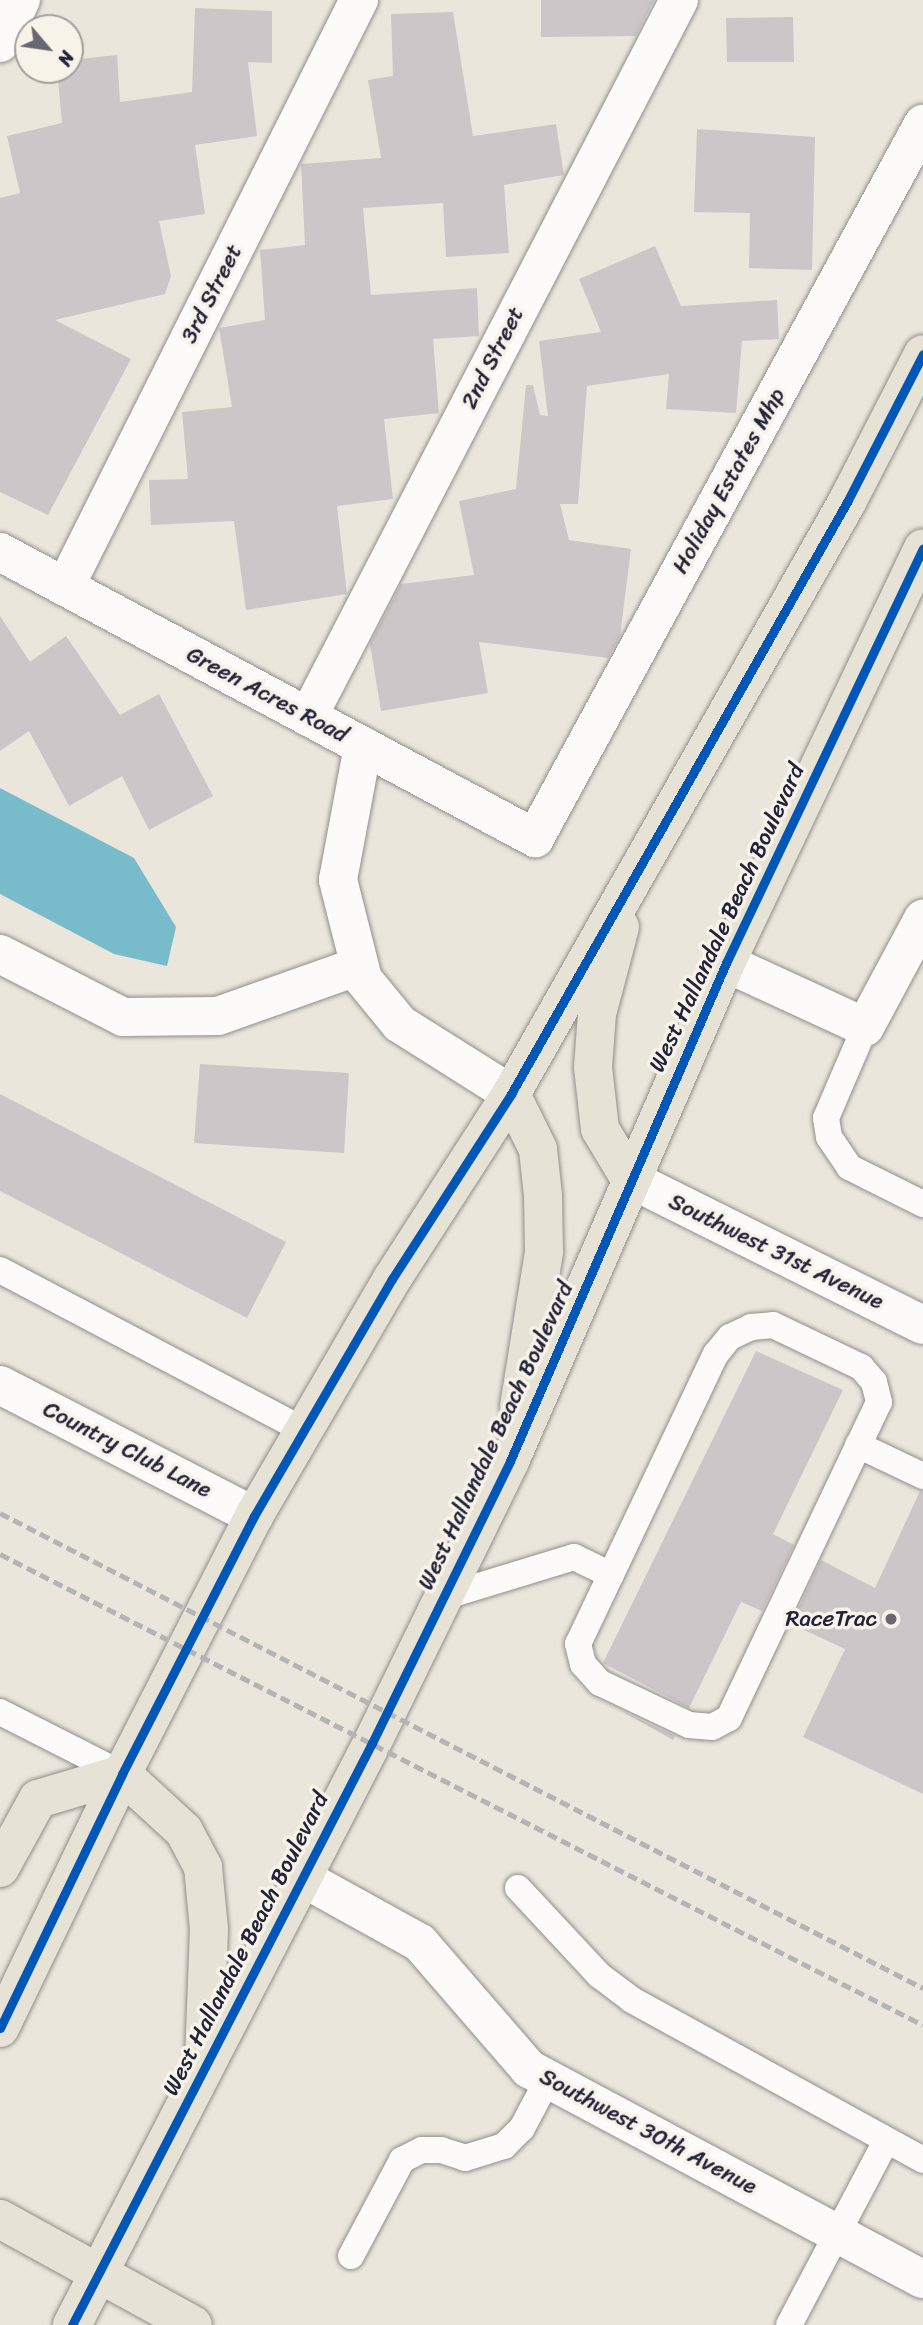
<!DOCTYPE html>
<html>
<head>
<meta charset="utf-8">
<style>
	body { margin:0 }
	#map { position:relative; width:923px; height:2325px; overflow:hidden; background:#ebe6db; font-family:Sriracha,sans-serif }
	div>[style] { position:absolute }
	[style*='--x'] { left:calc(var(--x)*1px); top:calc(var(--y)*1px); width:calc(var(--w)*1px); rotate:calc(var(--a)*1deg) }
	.water>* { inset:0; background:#78bccc }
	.building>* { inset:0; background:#cdc6c8 }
	.roads { filter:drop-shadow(0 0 2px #908e8c) drop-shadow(0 0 2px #908e8c) }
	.service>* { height:26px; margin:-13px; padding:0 13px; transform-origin:13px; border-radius:13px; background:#fcfbfa }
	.minor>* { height:38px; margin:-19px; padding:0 19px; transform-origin:19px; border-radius:19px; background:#fcfbfa }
	.primary>* { height:38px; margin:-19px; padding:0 19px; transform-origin:19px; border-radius:19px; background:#e6e2d5 }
	.motorway>* { height:38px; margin:-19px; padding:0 19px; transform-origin:19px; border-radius:19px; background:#e6e2d5 }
	.rail>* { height:5px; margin-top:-2.5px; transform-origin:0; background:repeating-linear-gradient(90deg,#b4b3b5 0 10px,transparent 0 15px) }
	.cycleway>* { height:9px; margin:-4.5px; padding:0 4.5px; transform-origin:4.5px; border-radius:4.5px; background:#0057b8 }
	.dots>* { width:19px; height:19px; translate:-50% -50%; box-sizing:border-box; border:4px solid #f7f3e8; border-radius:50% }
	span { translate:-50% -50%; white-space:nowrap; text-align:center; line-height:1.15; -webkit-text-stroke:7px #f7f3e8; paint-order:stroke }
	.street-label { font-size:23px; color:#22223b }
	.poi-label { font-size:23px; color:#22223b }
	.right { translate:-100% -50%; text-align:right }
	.north { position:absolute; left:14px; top:14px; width:70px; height:70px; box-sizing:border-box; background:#f7f3e8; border:2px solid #a29fa3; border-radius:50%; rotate:119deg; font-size:19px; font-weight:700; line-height:28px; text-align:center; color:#22223b }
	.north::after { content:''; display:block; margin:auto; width:24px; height:32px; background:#686773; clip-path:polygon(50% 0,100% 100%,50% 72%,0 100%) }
</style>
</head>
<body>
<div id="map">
	<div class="water">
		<i style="clip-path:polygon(0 788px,134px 858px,176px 927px,167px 966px,114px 954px,0 894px)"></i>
	</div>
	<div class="building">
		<i style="clip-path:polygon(541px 0,654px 0,636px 36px,541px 37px)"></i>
		<i style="clip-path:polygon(195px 8px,272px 11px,272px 63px,248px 62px,257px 136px,195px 145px,205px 214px,159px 221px,171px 276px,165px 294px,55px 320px,131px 359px,48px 515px,0 492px,0 198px,20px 193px,7px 136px,62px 123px,57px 70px,70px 70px,70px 60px,117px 55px,120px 102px,192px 92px)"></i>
		<i style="clip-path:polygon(453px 12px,473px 136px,556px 124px,564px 175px,504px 185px,509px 253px,446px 257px,443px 203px,363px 208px,371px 295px,477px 288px,479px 336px,433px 339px,439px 413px,384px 419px,393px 499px,337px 506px,347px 594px,246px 610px,234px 521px,151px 525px,149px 480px,188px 479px,182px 412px,232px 407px,219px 328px,265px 320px,260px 250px,305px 245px,301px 164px,381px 158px,368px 80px,393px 76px,391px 14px)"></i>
		<i style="clip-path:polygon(793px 17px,794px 62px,727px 62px,726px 18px)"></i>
		<i style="clip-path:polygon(697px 129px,815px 137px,812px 270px,749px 268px,750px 213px,694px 212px)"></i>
		<i style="clip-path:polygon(655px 246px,681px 306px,777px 300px,779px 339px,742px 341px,736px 413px,666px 409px,669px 374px,587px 386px,578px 504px,560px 504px,569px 540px,631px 549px,620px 636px,608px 658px,479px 642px,488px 693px,381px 711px,370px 644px,401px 584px,474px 575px,459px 501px,516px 489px,526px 385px,533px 385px,540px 415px,548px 416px,539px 341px,601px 332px,579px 279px)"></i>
		<i style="clip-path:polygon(0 616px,30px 662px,66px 636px,120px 715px,159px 694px,213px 796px,149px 830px,122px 776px,69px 806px,29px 731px,0 751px)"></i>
		<i style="clip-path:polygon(200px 1064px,349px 1073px,344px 1153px,194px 1143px)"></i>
		<i style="clip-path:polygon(0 1094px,286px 1242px,247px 1318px,0 1191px)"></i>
		<i style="clip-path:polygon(756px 1351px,843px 1390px,773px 1534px,794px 1545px,762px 1611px,741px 1602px,689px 1708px,603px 1663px)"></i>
		<i style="clip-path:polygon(920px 1491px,923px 1492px,923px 1794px,803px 1737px,845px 1649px,791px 1624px,821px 1560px,875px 1588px)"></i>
		<i style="clip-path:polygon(618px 1709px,675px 1736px,673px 1740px)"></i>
	</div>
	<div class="roads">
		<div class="service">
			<i style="--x:865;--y:1027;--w:99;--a:113.2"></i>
			<i style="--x:826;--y:1118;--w:19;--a:81"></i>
			<i style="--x:829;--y:1137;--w:36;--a:56"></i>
			<i style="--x:849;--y:1167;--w:83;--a:26.6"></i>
			<i style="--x:0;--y:1270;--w:344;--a:27.8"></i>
			<i style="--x:773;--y:1325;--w:98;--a:25.5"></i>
			<i style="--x:861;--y:1367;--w:20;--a:49"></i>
			<i style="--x:874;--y:1382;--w:21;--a:76"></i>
			<i style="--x:879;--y:1402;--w:350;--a:115.4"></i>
			<i style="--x:729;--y:1718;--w:19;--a:152"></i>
			<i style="--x:712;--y:1727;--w:23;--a:-175"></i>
			<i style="--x:689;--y:1725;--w:98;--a:-154.7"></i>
			<i style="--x:600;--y:1683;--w:25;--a:-132"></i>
			<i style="--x:583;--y:1664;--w:21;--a:-104"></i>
			<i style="--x:578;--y:1644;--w:321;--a:-64.6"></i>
			<i style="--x:716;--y:1354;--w:22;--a:-51"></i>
			<i style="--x:730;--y:1337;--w:23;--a:-25"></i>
			<i style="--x:751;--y:1327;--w:22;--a:-5"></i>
			<i style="--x:858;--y:1445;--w:72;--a:25.5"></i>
			<i style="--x:443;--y:1597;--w:137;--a:-17"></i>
			<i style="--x:574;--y:1557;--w:41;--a:25.9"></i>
			<i style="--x:0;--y:1712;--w:137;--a:26.9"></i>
			<i style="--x:518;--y:1888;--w:119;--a:47"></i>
			<i style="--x:599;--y:1975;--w:41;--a:37.1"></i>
			<i style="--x:632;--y:2000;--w:332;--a:28.8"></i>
			<i style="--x:351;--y:2256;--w:109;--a:-62"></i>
			<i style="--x:402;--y:2160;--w:22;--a:-27"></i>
			<i style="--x:422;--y:2150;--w:19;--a:0"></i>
			<i style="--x:441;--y:2150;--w:25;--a:18"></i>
			<i style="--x:465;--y:2158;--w:41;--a:-17.1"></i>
			<i style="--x:504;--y:2146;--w:25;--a:-45"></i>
			<i style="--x:522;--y:2128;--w:55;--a:-62"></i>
			<i style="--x:789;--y:2325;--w:208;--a:-62.2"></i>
		</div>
		<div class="minor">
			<i style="--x:0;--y:43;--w:48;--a:-64"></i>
			<i style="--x:0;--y:552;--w:607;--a:28.13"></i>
			<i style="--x:535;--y:838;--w:813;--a:-61.48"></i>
			<i style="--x:65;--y:587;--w:657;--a:-63.4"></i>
			<i style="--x:308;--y:717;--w:807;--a:-62.64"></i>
			<i style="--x:363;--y:746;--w:136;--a:100.6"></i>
			<i style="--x:338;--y:880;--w:102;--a:75.8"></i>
			<i style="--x:363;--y:979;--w:58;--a:50.6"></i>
			<i style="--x:400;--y:1024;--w:131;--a:32.2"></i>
			<i style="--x:0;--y:954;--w:138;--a:27.1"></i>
			<i style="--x:123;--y:1017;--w:95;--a:-0.6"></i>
			<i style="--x:218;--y:1016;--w:150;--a:-19.5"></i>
			<i style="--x:726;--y:963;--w:153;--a:24.7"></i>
			<i style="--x:865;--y:1027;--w:123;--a:-61.8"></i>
			<i style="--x:630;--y:1179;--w:327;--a:26.5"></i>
			<i style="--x:0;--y:1385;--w:286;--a:27.3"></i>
			<i style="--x:301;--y:1877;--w:136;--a:29"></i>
			<i style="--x:420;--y:1943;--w:167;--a:49.1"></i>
			<i style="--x:529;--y:2069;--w:446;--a:28.1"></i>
		</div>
		<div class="primary">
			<i style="--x:620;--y:927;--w:90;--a:104.8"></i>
			<i style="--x:597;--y:1014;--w:53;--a:94.3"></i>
			<i style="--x:593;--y:1067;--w:62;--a:83.6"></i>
			<i style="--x:600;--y:1129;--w:58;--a:59"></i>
			<i style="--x:511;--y:1094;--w:61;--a:63.9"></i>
			<i style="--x:538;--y:1149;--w:47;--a:83.9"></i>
			<i style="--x:543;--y:1196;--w:56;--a:89"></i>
			<i style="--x:544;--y:1252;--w:157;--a:99.2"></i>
			<i style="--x:122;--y:1774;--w:84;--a:42.6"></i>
			<i style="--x:184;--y:1831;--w:41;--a:62.2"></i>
			<i style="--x:203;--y:1867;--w:62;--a:84.5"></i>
			<i style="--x:209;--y:1929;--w:129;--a:92.2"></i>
			<i style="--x:0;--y:2028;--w:282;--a:-64.3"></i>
			<i style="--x:122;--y:1774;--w:290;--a:-62.9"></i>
			<i style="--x:254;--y:1516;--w:274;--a:-59.8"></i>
			<i style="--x:392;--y:1279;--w:220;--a:-57.2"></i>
			<i style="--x:511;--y:1094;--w:681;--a:-60.42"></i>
			<i style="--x:847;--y:502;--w:166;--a:-62.8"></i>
			<i style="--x:72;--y:2325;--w:655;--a:-62.73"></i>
			<i style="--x:372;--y:1743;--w:314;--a:-63.9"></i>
			<i style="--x:510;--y:1461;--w:543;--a:-66.55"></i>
			<i style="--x:726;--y:963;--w:459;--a:-64.6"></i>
		</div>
		<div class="motorway">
			<i style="--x:0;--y:1868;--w:79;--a:-61.2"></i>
			<i style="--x:38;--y:1799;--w:88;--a:-16.6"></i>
			<i style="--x:0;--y:2219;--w:220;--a:28.8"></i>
		</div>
	</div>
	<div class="rail">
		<i style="--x:0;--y:1513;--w:1038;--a:27.23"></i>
		<i style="--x:0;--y:1554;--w:1036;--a:27.03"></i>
	</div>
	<div class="cycleway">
		<i style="--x:0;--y:2028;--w:282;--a:-64.3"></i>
		<i style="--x:122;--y:1774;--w:290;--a:-62.9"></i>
		<i style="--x:254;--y:1516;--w:274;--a:-59.8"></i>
		<i style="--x:392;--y:1279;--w:220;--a:-57.2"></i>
		<i style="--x:511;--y:1094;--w:681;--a:-60.42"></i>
		<i style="--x:847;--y:502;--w:166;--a:-62.8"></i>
		<i style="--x:72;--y:2325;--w:655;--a:-62.73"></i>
		<i style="--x:372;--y:1743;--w:314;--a:-63.9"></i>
		<i style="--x:510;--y:1461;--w:543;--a:-66.55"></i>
		<i style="--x:726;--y:963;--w:459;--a:-64.6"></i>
	</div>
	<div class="dots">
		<i style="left:891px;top:1619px;background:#686773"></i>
	</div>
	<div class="street-label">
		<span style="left:212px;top:294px;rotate:-63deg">3rd Street</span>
		<span style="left:493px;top:358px;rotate:-63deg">2nd Street</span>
		<span style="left:729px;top:481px;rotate:-61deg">Holiday Estates Mhp</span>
		<span style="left:267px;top:695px;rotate:28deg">Green Acres Road</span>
		<span style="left:727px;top:918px;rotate:-65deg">West Hallandale Beach Boulevard</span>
		<span style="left:776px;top:1252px;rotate:26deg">Southwest 31st Avenue</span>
		<span style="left:496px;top:1436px;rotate:-65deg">West Hallandale Beach Boulevard</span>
		<span style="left:127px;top:1450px;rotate:27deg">Country Club Lane</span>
		<span style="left:246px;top:1944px;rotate:-63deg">West Hallandale Beach Boulevard</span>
		<span style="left:648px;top:2132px;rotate:28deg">Southwest 30th Avenue</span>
	</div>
	<div class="poi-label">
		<span class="right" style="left:877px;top:1619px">RaceTrac</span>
	</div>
	<div class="north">N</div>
</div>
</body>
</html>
